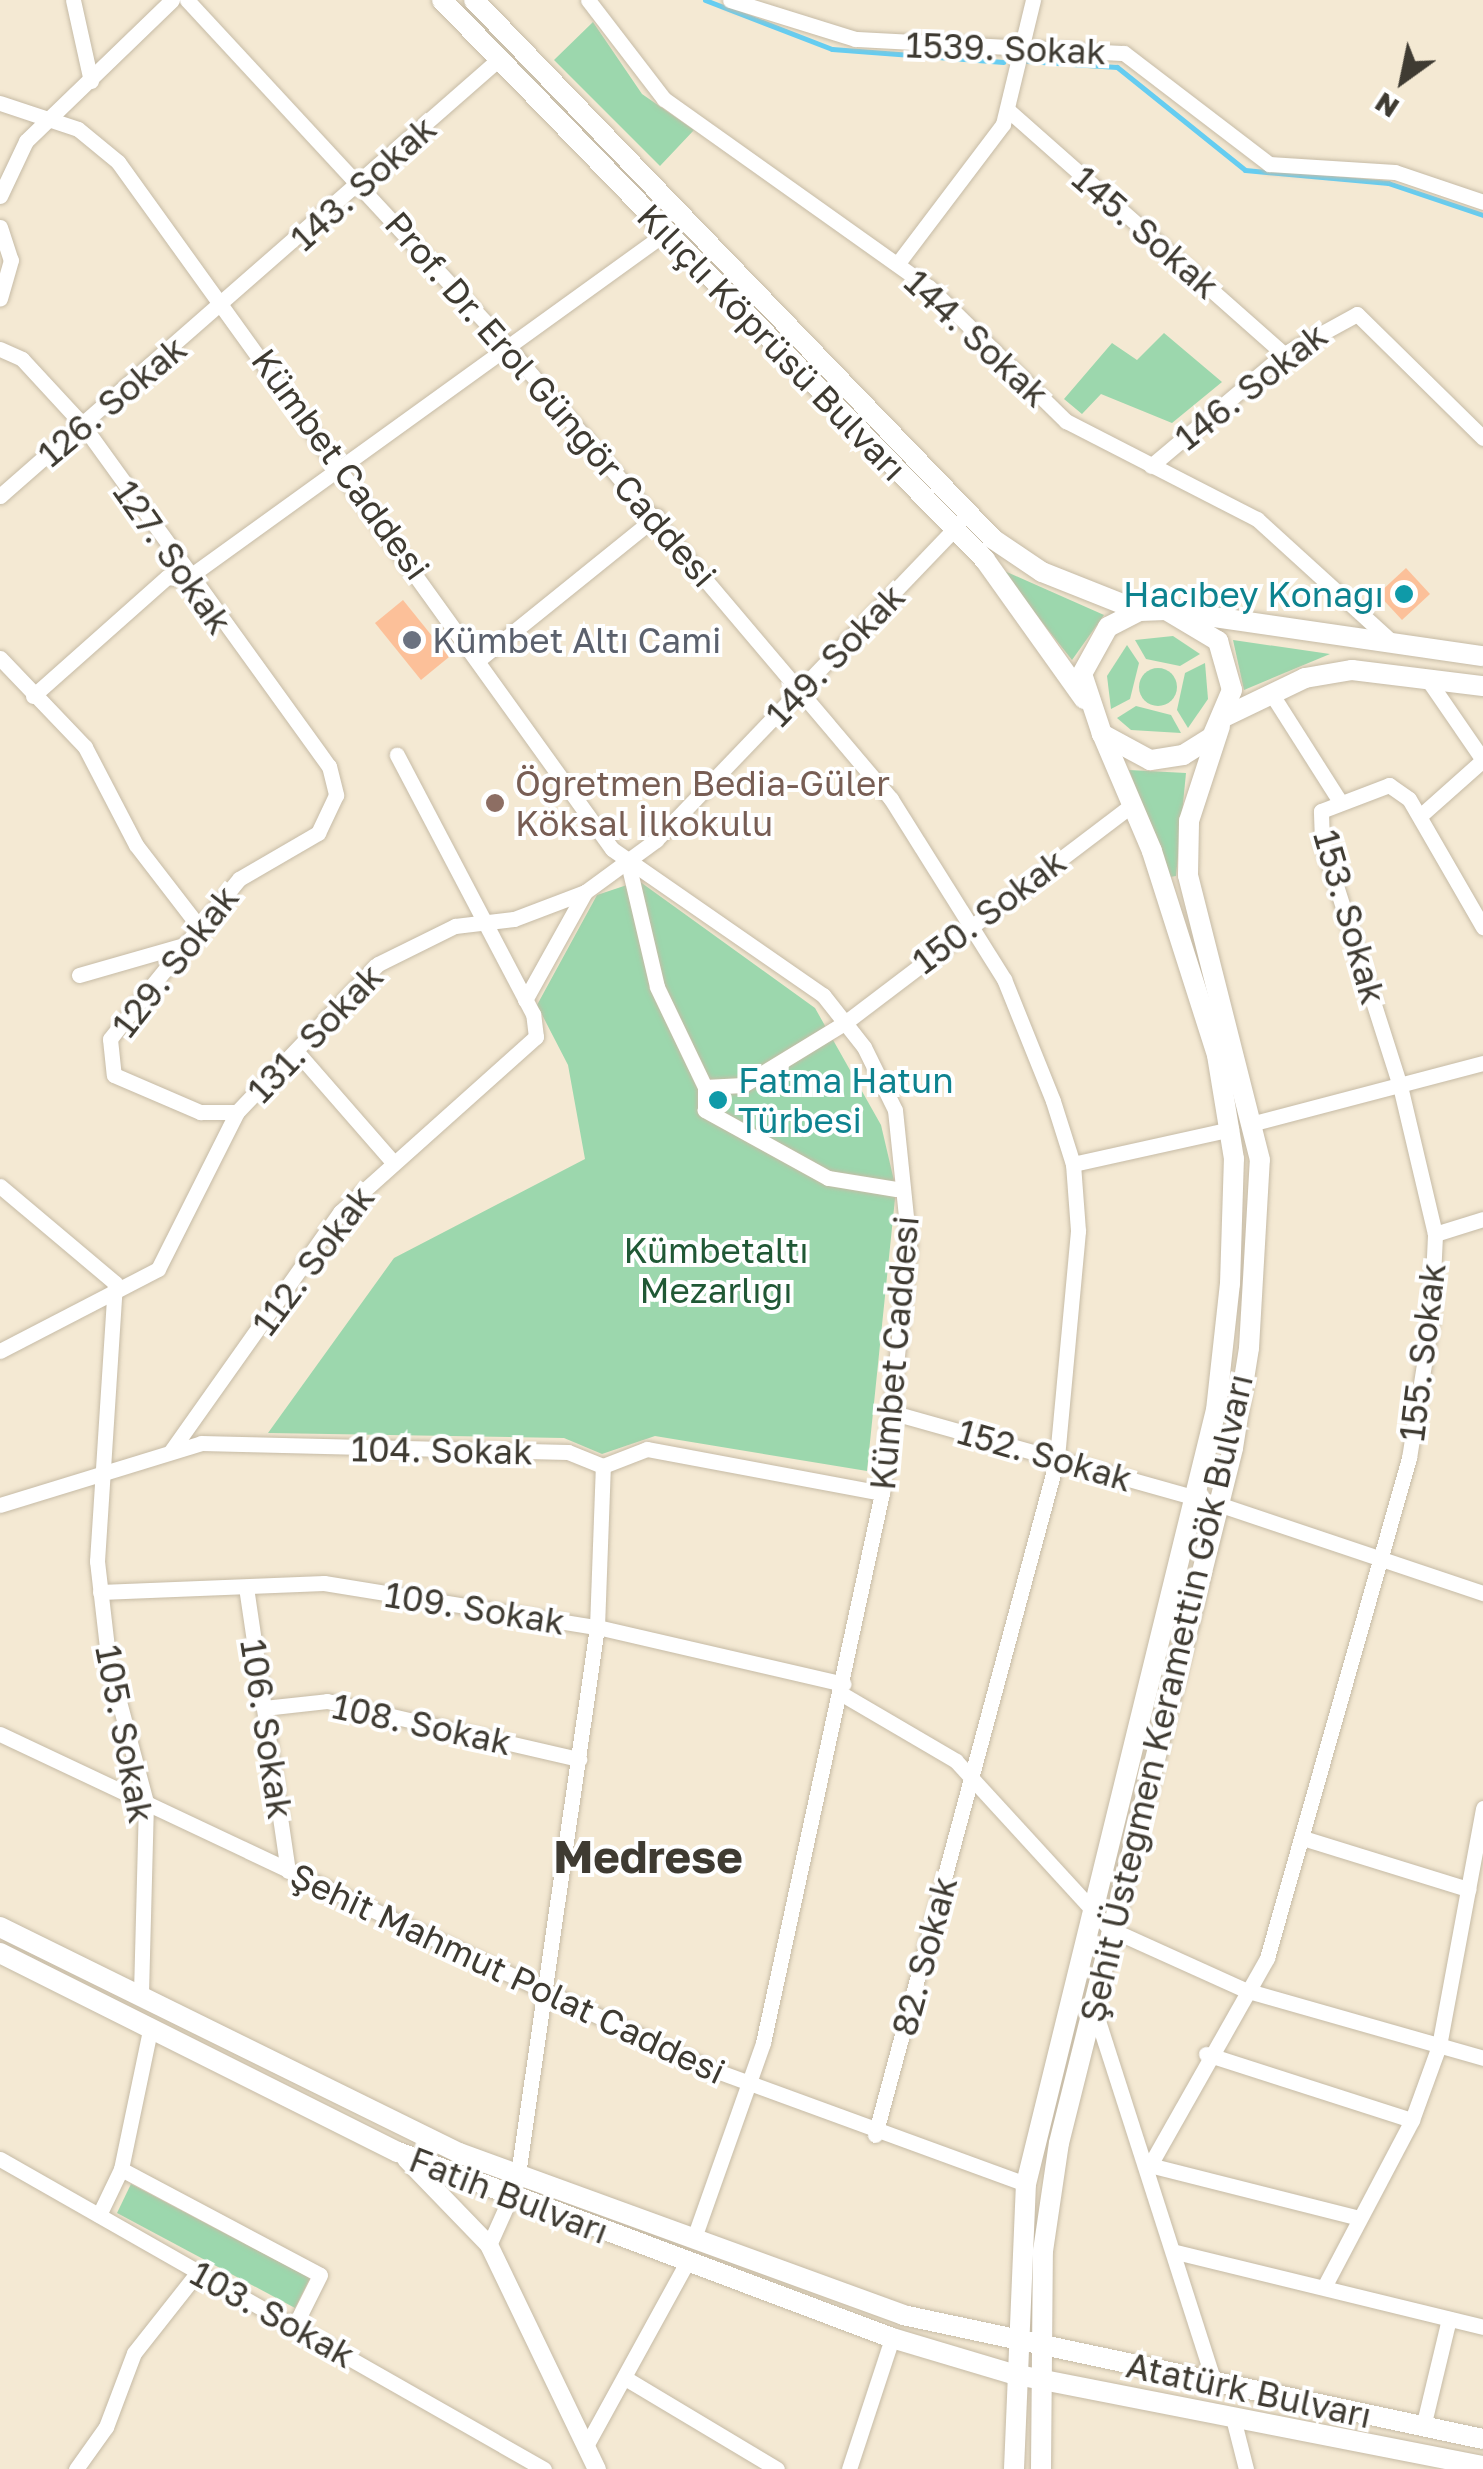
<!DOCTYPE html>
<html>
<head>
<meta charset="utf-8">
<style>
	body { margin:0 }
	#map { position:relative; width:1483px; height:2469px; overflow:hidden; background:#f4e9d3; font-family:"Golos Text",sans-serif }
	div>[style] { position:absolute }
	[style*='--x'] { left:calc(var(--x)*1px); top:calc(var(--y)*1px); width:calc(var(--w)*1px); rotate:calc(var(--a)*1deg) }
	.green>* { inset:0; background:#9cd7ad }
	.round { border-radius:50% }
	.stream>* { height:5px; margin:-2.5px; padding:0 2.5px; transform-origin:2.5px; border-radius:2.5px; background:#65cdf1 }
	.building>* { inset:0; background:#fcc099 }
	.roads { filter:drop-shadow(0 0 2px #c6bba6) drop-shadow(0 0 2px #c6bba6) }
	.minor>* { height:15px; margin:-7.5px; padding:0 7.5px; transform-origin:7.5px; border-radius:7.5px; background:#fff }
	.tertiary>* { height:18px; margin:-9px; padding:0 9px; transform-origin:9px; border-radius:9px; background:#fff }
	.secondary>* { height:20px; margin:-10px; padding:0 10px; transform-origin:10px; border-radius:10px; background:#fff }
	.dots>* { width:28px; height:28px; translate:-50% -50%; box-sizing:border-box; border:5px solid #fff; border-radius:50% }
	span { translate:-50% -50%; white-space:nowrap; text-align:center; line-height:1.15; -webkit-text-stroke:8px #fff; paint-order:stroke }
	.street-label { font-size:35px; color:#3f3b32 }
	.culture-label { font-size:35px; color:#0d838f }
	.right { translate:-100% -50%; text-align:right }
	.left { translate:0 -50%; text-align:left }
	.worship-label { font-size:35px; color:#5b616d }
	.education-label { font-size:35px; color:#785e54 }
	.park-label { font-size:35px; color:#205835 }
	.district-label { font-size:45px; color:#3f3b32; font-weight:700 }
	.north { position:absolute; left:1353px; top:30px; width:100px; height:100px; -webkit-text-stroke:8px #fff; paint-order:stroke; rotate:213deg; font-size:28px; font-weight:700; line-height:40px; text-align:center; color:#3f3b32 }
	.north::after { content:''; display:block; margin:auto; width:35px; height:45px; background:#3f3b32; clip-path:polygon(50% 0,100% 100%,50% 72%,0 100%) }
</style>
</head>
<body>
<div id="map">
	<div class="green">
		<i style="clip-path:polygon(593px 22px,642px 94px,694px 130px,660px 166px,554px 60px)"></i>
		<i style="clip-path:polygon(1164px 333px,1222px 382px,1172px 423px,1101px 394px,1082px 414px,1064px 399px,1112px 343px,1137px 360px)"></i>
		<i style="clip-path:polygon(1000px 569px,1104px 615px,1072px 660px)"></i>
		<i style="clip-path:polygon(1173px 636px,1200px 654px,1180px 666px,1146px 659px,1135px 640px)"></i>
		<i style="clip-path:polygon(1233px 640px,1330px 654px,1244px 690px)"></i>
		<i style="clip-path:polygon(1127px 645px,1139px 663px,1130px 699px,1111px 709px,1107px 676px)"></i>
		<i style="clip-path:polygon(1205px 663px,1208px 699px,1188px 728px,1177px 710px,1185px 673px)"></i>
		<i class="round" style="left:1139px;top:668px;width:38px;height:38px"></i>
		<i style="clip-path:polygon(1136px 706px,1171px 715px,1181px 733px,1131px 730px,1117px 718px)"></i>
		<i style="clip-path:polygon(1129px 770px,1186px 773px,1176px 876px,1170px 877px)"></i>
		<i style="clip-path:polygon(639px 881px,815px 1008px,881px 1125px,896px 1189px,867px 1471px,655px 1436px,602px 1454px,564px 1438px,268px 1433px,394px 1258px,585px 1159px,568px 1065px,537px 1005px,597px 895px)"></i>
		<i style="clip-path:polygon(131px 2184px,310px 2278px,295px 2308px,117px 2213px)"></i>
	</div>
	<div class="stream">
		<i style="--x:705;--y:0;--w:136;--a:21.1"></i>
		<i style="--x:832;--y:49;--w:172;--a:4.3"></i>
		<i style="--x:1027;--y:61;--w:90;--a:3.8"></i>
		<i style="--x:1117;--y:67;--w:164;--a:38.8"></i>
		<i style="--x:1245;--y:170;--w:144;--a:5.2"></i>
		<i style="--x:1388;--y:183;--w:100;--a:18.6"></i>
	</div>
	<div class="building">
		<i style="clip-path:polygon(1406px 568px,1430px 594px,1402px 620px,1378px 594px)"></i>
		<i style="clip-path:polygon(403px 600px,449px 657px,421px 680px,375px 623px)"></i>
	</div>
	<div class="roads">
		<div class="minor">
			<i style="--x:73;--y:0;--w:83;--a:77.5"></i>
			<i style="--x:187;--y:0;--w:466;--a:47.2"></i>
			<i style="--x:504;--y:342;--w:599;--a:49.74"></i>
			<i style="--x:891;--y:799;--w:213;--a:57.9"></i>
			<i style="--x:1004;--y:979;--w:131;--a:68.1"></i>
			<i style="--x:1053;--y:1101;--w:66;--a:72.4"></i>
			<i style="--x:1073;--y:1164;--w:67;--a:85.7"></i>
			<i style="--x:1078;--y:1231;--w:229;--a:95.3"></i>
			<i style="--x:1057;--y:1459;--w:700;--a:105.07"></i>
			<i style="--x:588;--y:0;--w:125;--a:52.5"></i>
			<i style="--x:664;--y:99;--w:325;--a:35.4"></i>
			<i style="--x:929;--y:287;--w:192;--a:44.4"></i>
			<i style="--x:1066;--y:421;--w:215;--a:27.2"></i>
			<i style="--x:1257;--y:519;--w:183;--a:42.3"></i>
			<i style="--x:730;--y:0;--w:131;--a:17.3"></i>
			<i style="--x:855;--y:39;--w:269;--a:3"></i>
			<i style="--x:1124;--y:53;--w:183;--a:37.4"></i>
			<i style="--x:1269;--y:164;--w:126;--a:3.6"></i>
			<i style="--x:1395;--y:172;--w:93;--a:18.8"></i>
			<i style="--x:0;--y:103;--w:82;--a:18.4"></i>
			<i style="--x:78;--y:129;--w:52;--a:39.5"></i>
			<i style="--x:118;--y:162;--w:846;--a:54.28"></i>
			<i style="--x:612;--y:849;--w:257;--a:34.7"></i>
			<i style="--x:823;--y:995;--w:66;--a:51.7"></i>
			<i style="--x:864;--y:1047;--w:70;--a:63.8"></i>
			<i style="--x:895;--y:1110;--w:136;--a:84.1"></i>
			<i style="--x:909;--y:1245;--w:249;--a:96.2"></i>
			<i style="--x:882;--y:1493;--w:563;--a:102.21"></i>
			<i style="--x:763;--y:2043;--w:207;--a:109.5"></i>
			<i style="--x:1008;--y:110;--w:368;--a:41.5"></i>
			<i style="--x:0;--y:196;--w:61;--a:-64.7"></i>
			<i style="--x:26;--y:141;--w:203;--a:-44"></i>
			<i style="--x:0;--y:227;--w:35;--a:72"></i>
			<i style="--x:11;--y:260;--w:40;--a:106"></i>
			<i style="--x:898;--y:263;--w:174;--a:-52.9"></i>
			<i style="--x:1003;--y:124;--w:128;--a:-76.4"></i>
			<i style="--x:0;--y:349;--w:24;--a:24"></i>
			<i style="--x:22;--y:359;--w:88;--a:47.3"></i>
			<i style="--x:82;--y:424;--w:422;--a:54.2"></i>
			<i style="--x:329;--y:766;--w:30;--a:76"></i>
			<i style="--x:336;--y:795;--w:42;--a:115.3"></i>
			<i style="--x:318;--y:833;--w:91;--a:149.8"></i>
			<i style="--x:239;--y:879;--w:154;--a:129.2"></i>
			<i style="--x:142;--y:998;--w:52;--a:128"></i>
			<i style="--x:110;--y:1039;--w:36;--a:84"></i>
			<i style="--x:114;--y:1075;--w:94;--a:23.3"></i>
			<i style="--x:200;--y:1112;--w:37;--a:0"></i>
			<i style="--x:237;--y:1112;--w:204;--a:-46.4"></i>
			<i style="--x:378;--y:964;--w:86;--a:-26.3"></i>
			<i style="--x:455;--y:926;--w:59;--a:-6.8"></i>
			<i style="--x:514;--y:919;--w:76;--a:-20.8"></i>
			<i style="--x:1151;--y:466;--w:174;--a:-40.1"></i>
			<i style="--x:1284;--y:354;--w:83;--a:-28.7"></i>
			<i style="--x:1357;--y:314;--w:177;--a:44.5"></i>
			<i style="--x:0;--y:496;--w:665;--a:-41.22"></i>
			<i style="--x:0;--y:658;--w:123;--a:46.3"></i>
			<i style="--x:85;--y:747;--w:110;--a:62.5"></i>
			<i style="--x:136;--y:845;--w:105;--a:52.4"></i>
			<i style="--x:481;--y:658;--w:226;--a:-38.9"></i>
			<i style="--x:1426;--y:677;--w:101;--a:55.5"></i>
			<i style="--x:1271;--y:693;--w:127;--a:57.6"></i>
			<i style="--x:33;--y:696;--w:179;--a:-41.6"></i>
			<i style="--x:167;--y:577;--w:19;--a:6"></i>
			<i style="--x:186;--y:579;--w:593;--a:-35.81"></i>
			<i style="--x:1420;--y:816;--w:84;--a:-41.6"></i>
			<i style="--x:628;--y:863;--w:127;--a:76.8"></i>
			<i style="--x:657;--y:987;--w:111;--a:64.4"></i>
			<i style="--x:79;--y:975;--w:112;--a:-16"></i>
			<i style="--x:525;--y:1000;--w:124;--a:-60.9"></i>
			<i style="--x:585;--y:892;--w:88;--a:-36.2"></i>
			<i style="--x:656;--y:840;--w:431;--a:-46.2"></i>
			<i style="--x:296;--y:1051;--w:146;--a:48.9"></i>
			<i style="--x:1254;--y:1123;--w:237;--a:-14.7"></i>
			<i style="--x:1073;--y:1164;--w:162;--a:-12.5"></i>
			<i style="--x:0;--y:1186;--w:150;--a:40.1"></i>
			<i style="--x:115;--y:1283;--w:279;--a:93.7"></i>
			<i style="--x:97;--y:1561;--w:104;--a:83.4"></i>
			<i style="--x:109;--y:1664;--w:143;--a:75"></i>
			<i style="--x:146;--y:1802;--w:195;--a:91.5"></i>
			<i style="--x:896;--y:1189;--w:69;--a:-170.8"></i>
			<i style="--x:828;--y:1178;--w:141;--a:-151.1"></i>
			<i style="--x:705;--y:1110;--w:23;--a:-90"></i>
			<i style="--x:705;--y:1087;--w:38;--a:-3"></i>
			<i style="--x:743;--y:1085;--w:121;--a:-31.5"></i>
			<i style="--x:846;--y:1022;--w:360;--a:-37.2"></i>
			<i style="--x:1435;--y:1234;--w:50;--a:-17.4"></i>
			<i style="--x:0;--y:1351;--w:178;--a:-27.4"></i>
			<i style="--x:158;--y:1269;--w:176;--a:-63.3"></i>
			<i style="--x:894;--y:1413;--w:337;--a:15.7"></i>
			<i style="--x:1218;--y:1504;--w:280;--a:18.6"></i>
			<i style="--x:171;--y:1451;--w:293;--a:-54.7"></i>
			<i style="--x:340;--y:1212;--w:263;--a:-41.8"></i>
			<i style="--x:536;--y:1037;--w:23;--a:-97"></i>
			<i style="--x:533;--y:1014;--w:293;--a:-117.7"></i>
			<i style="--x:0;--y:1505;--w:210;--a:-17.1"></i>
			<i style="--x:201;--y:1443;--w:367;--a:1.4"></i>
			<i style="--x:568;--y:1452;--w:38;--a:22"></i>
			<i style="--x:603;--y:1466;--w:47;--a:-21.1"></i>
			<i style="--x:647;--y:1449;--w:239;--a:10.6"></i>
			<i style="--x:246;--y:1587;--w:287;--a:81.6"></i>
			<i style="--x:100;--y:1592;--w:224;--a:-2.3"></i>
			<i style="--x:324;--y:1583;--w:277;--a:9.2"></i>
			<i style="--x:597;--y:1627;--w:253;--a:13"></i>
			<i style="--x:842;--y:1694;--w:132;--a:30.4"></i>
			<i style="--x:956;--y:1761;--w:228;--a:47.5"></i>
			<i style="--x:1110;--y:1929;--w:148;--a:24.3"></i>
			<i style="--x:1245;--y:1990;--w:248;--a:15.9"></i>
			<i style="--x:264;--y:1708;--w:63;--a:-6.3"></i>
			<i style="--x:327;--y:1701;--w:259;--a:13"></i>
			<i style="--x:0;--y:1734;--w:781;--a:25.25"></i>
			<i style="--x:706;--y:2067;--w:341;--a:20.1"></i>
			<i style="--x:1306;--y:1839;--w:170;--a:17.2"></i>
			<i style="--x:1093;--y:2005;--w:396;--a:72.2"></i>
			<i style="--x:1206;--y:2054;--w:216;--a:17.8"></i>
			<i style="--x:0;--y:2159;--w:626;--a:29.68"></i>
			<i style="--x:121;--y:2169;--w:225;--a:28"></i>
			<i style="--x:320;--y:2275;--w:56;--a:116.6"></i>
			<i style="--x:518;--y:2174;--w:553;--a:-81.78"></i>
			<i style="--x:597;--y:1627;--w:161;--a:-87.9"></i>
			<i style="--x:99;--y:2215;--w:51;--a:-64.4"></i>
			<i style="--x:121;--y:2169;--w:142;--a:-78.2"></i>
			<i style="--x:1359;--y:2218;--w:216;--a:-165.8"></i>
			<i style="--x:1150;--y:2165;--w:238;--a:-60.5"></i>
			<i style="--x:1267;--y:1958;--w:520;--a:-74.15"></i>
			<i style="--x:1409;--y:1458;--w:140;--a:-80.9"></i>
			<i style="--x:1431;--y:1320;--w:86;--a:-87.3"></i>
			<i style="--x:1435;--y:1234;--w:152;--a:-103.3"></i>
			<i style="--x:1400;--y:1086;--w:256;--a:-107.7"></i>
			<i style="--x:1322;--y:842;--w:31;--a:-92"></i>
			<i style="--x:1321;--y:811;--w:73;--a:-20.9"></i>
			<i style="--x:1389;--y:785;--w:24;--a:35"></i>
			<i style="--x:1409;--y:799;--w:148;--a:60"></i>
			<i style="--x:489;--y:2245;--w:54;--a:-65.8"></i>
			<i style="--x:1176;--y:2252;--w:316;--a:13.7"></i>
			<i style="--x:1324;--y:2287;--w:189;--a:-62.2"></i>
			<i style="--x:1412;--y:2120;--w:79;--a:-70"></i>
			<i style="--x:1439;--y:2046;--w:242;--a:-79.5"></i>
			<i style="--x:625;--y:2378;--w:177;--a:30.9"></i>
			<i style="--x:1233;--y:2418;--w:53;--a:75.7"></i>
			<i style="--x:1423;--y:2427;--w:111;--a:-76.5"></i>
			<i style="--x:586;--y:2446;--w:208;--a:-61.2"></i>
			<i style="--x:76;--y:2469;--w:52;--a:-54.5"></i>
			<i style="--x:106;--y:2427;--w:79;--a:-69.3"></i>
			<i style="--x:134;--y:2353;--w:103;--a:-51.7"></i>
			<i style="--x:849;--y:2469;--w:138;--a:-71.8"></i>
		</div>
		<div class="tertiary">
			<i style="--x:406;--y:2159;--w:120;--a:46"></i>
			<i style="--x:489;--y:2245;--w:249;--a:64.3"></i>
		</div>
		<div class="secondary">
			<i style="--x:442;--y:0;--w:780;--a:45.88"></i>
			<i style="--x:985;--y:560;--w:171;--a:54.5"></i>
			<i style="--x:474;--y:0;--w:748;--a:46.08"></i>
			<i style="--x:993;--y:539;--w:59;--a:34"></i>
			<i style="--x:1042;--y:572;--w:105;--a:21.7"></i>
			<i style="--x:1166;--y:610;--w:61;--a:30.8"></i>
			<i style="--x:1218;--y:641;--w:51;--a:74.1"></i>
			<i style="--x:1232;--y:690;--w:51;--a:113.1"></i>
			<i style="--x:1212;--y:737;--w:34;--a:148"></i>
			<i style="--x:1183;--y:755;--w:33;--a:171"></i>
			<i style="--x:1150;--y:760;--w:55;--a:-151.6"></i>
			<i style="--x:1102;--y:734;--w:63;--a:-108.4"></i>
			<i style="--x:1082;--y:674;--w:54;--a:-61"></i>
			<i style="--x:1108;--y:627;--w:36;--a:-27"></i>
			<i style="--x:1140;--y:611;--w:26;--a:-2"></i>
			<i style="--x:1166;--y:610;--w:320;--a:8.3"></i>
			<i style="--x:1224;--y:717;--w:90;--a:-25.7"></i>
			<i style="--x:1305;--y:678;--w:48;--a:-9.7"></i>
			<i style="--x:1352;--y:670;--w:132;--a:7"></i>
			<i style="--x:0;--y:1927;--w:512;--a:26.21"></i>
			<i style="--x:459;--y:2153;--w:473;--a:20"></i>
			<i style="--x:903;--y:2315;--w:593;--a:12.07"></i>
			<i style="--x:0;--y:1953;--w:445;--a:26.6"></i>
			<i style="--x:398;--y:2152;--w:528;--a:20.63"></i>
			<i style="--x:892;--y:2338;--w:126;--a:16.6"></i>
			<i style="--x:1013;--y:2374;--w:479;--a:11.1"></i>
			<i style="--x:1014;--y:2469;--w:285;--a:-87.6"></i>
			<i style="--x:1026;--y:2184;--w:797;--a:-76.21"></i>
			<i style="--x:1216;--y:1410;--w:127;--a:-83.7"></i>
			<i style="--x:1230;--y:1284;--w:125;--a:-88.2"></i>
			<i style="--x:1234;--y:1159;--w:105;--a:-99.3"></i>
			<i style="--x:1217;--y:1055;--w:214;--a:-107.7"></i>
			<i style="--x:1152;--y:851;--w:127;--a:-113.1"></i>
			<i style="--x:1041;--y:2469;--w:218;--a:-89.5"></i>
			<i style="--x:1043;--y:2251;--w:109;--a:-81.6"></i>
			<i style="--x:1059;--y:2143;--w:716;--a:-75.94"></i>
			<i style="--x:1233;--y:1448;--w:101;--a:-80.9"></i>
			<i style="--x:1249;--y:1348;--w:188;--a:-86.7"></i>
			<i style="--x:1260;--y:1160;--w:294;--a:-104.2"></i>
			<i style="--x:1188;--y:875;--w:54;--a:-88.9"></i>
			<i style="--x:1189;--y:821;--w:100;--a:-71.9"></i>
		</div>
	</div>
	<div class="dots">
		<i style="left:1404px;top:594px;background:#0f9aa8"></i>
		<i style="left:412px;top:640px;background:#6b7280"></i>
		<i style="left:495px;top:803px;background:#8d6e63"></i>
		<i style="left:718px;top:1100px;background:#0f9aa8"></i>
	</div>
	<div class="street-label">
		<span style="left:1006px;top:48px;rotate:2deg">1539. Sokak</span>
		<span style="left:363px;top:183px;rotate:-42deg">143. Sokak</span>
		<span style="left:1146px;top:232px;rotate:41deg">145. Sokak</span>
		<span style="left:977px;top:338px;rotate:43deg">144. Sokak</span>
		<span style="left:772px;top:342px;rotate:46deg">Kılıçlı Köprüsü Bulvarı</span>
		<span style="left:1251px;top:386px;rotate:-38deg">146. Sokak</span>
		<span style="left:551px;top:399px;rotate:49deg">Prof. Dr. Erol Güngör Caddesi</span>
		<span style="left:112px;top:401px;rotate:-40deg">126. Sokak</span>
		<span style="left:341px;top:464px;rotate:54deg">Kümbet Caddesi</span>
		<span style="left:173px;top:557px;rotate:55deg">127. Sokak</span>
		<span style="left:835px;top:655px;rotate:-46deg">149. Sokak</span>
		<span style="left:989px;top:911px;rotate:-37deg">150. Sokak</span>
		<span style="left:1350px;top:917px;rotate:74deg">153. Sokak</span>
		<span style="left:175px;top:961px;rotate:-52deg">129. Sokak</span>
		<span style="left:315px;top:1033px;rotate:-46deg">131. Sokak</span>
		<span style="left:313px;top:1260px;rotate:-53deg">112. Sokak</span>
		<span style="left:1422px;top:1352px;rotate:-83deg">155. Sokak</span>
		<span style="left:894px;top:1353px;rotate:-85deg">Kümbet Caddesi</span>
		<span style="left:442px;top:1450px;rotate:1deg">104. Sokak</span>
		<span style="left:1045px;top:1455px;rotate:16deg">152. Sokak</span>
		<span style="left:475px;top:1608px;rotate:9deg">109. Sokak</span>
		<span style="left:1166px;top:1698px;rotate:-77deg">Şehit Üsteğmen Keramettin Gök Bulvarı</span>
		<span style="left:422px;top:1724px;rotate:12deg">108. Sokak</span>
		<span style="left:267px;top:1729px;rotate:81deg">106. Sokak</span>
		<span style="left:125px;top:1734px;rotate:79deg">105. Sokak</span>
		<span style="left:924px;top:1956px;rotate:-75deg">82. Sokak</span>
		<span style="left:508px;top:1973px;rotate:25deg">Şehit Mahmut Polat Caddesi</span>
		<span style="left:509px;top:2195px;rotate:21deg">Fatih Bulvarı</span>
		<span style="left:273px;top:2314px;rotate:29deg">103. Sokak</span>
		<span style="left:1249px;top:2390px;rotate:12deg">Atatürk Bulvarı</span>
	</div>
	<div class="culture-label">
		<span class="right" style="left:1384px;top:594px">Hacıbey Konağı</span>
		<span class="left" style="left:738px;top:1100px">Fatma Hatun<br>Türbesi</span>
	</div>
	<div class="worship-label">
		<span class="left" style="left:432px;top:640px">Kümbet Altı Cami</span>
	</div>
	<div class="education-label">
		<span class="left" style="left:515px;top:803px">Öğretmen Bedia-Güler<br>Köksal İlkokulu</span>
	</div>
	<div class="park-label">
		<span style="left:716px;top:1270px">Kümbetaltı<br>Mezarlığı</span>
	</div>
	<div class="district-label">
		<span style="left:648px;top:1857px">Medrese</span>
	</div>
	<div class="north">N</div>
</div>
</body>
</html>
